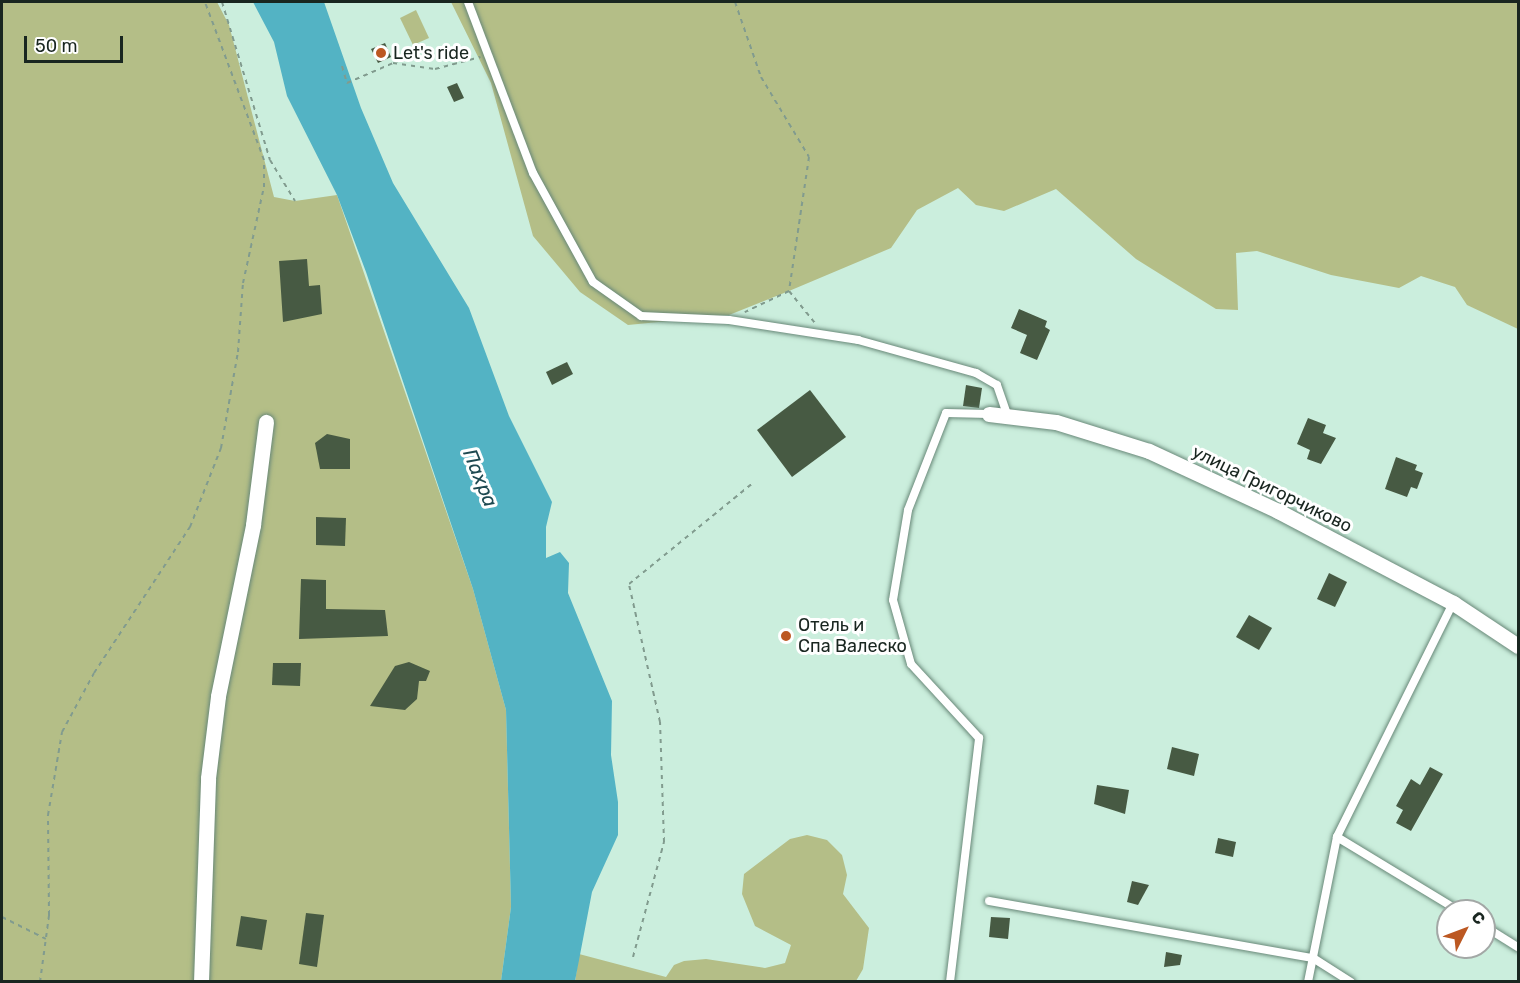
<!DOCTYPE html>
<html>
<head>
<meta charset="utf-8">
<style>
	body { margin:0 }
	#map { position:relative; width:1520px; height:983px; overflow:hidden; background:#cbeedd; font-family:Rubik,sans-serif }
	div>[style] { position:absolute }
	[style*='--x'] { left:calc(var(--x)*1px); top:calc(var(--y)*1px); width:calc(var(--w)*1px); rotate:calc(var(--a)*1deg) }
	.green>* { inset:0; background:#b4be87 }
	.water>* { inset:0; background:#53b3c4 }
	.building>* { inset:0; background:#475a43 }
	.path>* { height:2px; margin-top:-1px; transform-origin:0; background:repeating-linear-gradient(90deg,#819b8e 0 4.5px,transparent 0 9px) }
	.roads { filter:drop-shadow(0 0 2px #688878) drop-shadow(0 0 2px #688878) }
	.lane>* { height:8px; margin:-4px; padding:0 4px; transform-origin:4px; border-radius:4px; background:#fff }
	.street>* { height:15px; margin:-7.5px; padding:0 7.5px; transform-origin:7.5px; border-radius:7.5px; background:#fff }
	.dots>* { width:16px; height:16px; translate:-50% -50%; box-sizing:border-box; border:3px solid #fff; border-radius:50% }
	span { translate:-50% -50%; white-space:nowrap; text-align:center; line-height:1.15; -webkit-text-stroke:6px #fff; paint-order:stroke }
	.poi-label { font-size:18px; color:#192620 }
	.left { translate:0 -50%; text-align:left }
	.street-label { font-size:18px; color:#192620 }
	.water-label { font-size:20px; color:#1e4951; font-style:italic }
	.frame { position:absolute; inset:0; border:3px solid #192620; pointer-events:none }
	.north { position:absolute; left:1436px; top:899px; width:60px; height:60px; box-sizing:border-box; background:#fff; border:2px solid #a3a8a6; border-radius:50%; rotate:48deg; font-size:16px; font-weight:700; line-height:24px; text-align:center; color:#192620 }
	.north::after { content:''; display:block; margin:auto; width:21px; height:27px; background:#bc5822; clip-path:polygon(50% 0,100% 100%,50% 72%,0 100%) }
	.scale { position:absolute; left:24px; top:36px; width:99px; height:27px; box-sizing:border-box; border:3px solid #192620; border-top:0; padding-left:8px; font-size:18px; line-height:21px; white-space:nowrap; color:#192620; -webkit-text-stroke:4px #fff; paint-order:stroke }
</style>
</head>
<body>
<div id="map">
	<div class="green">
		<i style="clip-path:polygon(2px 2px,217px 2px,229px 25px,274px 197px,295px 201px,337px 195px,473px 589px,506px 710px,511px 907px,501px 981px,2px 982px)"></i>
		<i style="clip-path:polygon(451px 2px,1518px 2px,1518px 329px,1467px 305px,1455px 287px,1421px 276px,1399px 288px,1331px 275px,1257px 251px,1236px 253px,1238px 310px,1216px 309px,1136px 259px,1056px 189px,1004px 211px,976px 205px,958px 188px,917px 210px,891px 248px,789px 291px,729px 315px,628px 325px,580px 292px,533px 236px,491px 83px)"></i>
		<i style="clip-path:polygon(416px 10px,429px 38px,413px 45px,400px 18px)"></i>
		<i style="clip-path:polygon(807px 835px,827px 840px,842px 855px,847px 875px,843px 894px,869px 928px,863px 969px,856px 981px,575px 982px,579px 954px,666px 977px,674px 965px,684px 961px,706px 959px,765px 968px,785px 963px,791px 945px,755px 926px,742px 894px,744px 874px,790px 839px)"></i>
	</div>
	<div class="water">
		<i style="clip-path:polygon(253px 2px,324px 2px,361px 108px,393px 183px,469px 308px,509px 416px,552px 502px,546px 527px,546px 558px,560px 552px,569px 563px,568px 593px,612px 701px,611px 755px,618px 802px,618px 835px,592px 892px,575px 981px,501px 981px,511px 907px,506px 710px,473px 589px,366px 272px,337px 195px,287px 96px,274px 42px)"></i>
	</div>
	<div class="building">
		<i style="clip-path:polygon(385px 43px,391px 57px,378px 63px,371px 49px)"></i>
		<i style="clip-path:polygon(457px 83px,464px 98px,454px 102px,447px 87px)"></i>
		<i style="clip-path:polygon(307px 259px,309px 286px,320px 285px,322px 314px,283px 322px,279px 261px)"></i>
		<i style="clip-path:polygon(1019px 309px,1047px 321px,1045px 327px,1050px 330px,1037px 360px,1020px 353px,1027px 335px,1011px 328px)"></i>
		<i style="clip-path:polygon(567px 362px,573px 374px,552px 385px,546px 372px)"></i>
		<i style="clip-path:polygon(966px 385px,982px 388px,979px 408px,963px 406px)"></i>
		<i style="clip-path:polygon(810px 390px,846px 437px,792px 477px,757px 430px)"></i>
		<i style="clip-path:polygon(1308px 418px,1326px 425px,1323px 433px,1336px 438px,1321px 464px,1307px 459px,1310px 450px,1297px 444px)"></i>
		<i style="clip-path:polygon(327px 434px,350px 439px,350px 469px,320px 469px,315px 443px)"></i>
		<i style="clip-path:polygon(1396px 457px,1417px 465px,1415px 470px,1423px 473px,1417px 489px,1411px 487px,1407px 497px,1385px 489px)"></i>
		<i style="clip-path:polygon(316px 517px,346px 518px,345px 546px,316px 545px)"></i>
		<i style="clip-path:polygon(1329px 573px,1347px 582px,1335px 607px,1317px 599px)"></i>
		<i style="clip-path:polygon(301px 579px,326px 580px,326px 609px,385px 610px,388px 636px,299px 639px)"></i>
		<i style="clip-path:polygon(1249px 615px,1272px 628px,1259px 650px,1236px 637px)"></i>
		<i style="clip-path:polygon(409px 662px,430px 671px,426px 681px,419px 681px,417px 699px,405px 710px,370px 706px,395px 666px)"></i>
		<i style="clip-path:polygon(273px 663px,301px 663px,300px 686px,272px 685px)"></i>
		<i style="clip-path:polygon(1172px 747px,1199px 754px,1194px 776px,1167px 769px)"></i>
		<i style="clip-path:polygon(1430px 767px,1443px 774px,1411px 831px,1396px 823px,1403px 810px,1396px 806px,1411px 779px,1420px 785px)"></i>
		<i style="clip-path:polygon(1097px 785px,1129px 790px,1125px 814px,1094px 804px)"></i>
		<i style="clip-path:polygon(1218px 838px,1236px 842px,1233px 857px,1215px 853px)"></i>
		<i style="clip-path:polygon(1132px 881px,1149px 885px,1138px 905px,1127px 902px)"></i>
		<i style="clip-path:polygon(306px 913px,324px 915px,317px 967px,299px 964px)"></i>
		<i style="clip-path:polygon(241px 916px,267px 920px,262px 950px,236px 946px)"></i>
		<i style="clip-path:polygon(991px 917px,1010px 918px,1008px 939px,989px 937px)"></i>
		<i style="clip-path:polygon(1166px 952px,1182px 955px,1180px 965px,1164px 967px)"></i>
	</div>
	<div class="path">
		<i style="--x:222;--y:2;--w:165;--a:73.1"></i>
		<i style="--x:270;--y:160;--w:48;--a:58.6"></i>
		<i style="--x:735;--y:2;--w:79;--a:70.9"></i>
		<i style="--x:761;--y:77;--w:93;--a:59"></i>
		<i style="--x:809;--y:157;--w:135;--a:98.5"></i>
		<i style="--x:789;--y:291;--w:49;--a:154.5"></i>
		<i style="--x:342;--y:66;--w:18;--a:74"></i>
		<i style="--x:347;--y:83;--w:50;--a:-23.5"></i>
		<i style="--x:393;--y:63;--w:42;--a:8.1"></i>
		<i style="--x:435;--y:69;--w:47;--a:-14.9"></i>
		<i style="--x:789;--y:291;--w:41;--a:50.9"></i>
		<i style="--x:2;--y:917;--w:49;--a:26.6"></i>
		<i style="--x:633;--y:957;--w:119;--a:-74.9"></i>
		<i style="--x:664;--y:842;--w:120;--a:-91.9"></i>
		<i style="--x:660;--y:722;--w:141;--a:-102.7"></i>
		<i style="--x:629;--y:584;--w:160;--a:-39.2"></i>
		<i style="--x:40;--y:982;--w:68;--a:-82.3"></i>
		<i style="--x:49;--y:915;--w:100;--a:-90.6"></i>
		<i style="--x:48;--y:815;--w:84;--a:-80.4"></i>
		<i style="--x:62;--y:732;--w:67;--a:-61.5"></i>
		<i style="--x:94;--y:673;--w:175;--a:-56.7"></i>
		<i style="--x:190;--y:527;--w:85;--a:-68.6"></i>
		<i style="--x:221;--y:448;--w:97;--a:-80"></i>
		<i style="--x:238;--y:352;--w:69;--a:-85.9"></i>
		<i style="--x:243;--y:283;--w:98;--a:-77.7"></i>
		<i style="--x:264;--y:187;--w:27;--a:-90"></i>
		<i style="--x:264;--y:160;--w:169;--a:-110.5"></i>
	</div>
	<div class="roads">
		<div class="lane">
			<i style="--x:468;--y:2;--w:183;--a:69.2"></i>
			<i style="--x:533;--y:173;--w:124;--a:61.2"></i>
			<i style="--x:593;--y:282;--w:59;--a:35.3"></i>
			<i style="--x:641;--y:316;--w:88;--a:2.6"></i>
			<i style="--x:729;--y:320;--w:131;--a:8.8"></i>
			<i style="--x:858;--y:340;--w:123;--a:15.6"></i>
			<i style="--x:976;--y:373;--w:24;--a:30"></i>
			<i style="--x:997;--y:385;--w:31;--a:71"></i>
			<i style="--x:1453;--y:603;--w:261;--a:116.4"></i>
			<i style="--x:1337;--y:837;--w:143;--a:31.2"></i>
			<i style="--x:989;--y:901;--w:329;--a:10"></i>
			<i style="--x:1313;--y:958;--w:45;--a:32.3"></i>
			<i style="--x:1484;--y:926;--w:40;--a:32"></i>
			<i style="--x:950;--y:982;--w:246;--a:-83.2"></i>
			<i style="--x:979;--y:738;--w:100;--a:-132.6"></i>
			<i style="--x:911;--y:664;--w:66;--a:-105.7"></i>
			<i style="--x:893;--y:600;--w:91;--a:-80.5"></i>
			<i style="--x:908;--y:510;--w:104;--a:-68.6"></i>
			<i style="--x:946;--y:413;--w:43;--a:1.3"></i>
			<i style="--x:1308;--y:982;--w:148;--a:-78.7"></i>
		</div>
		<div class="street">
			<i style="--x:989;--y:414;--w:67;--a:6.8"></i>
			<i style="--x:1056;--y:422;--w:97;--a:17.3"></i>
			<i style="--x:1149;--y:451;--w:142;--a:24.9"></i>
			<i style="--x:1278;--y:511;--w:198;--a:27.7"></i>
			<i style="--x:1453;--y:603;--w:78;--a:33.5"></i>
			<i style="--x:201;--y:982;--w:204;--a:-88"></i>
			<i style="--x:208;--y:778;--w:83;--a:-83"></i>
			<i style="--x:218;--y:696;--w:175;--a:-78.4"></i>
			<i style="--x:253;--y:525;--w:104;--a:-82.8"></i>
		</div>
	</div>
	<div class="dots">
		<i style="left:381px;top:53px;background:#bc5822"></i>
		<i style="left:786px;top:636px;background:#bc5822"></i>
	</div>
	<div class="poi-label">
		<span class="left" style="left:393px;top:53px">Let's ride</span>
		<span class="left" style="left:798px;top:636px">Отель и<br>Спа Валеско</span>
	</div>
	<div class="street-label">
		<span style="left:1272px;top:489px;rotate:26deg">улица Григорчиково</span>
	</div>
	<div class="water-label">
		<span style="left:480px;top:478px;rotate:68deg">Пахра</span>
	</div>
	<div class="frame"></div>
	<div class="north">С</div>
	<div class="scale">50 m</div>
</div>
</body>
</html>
